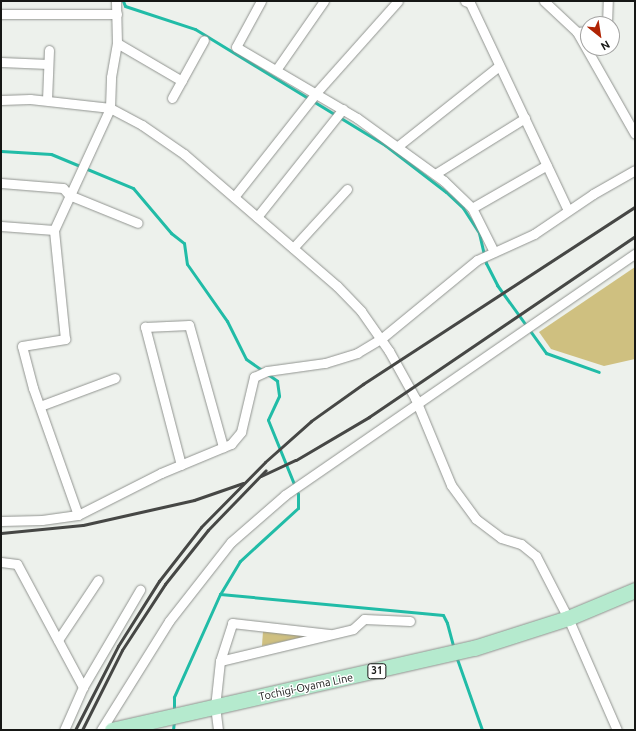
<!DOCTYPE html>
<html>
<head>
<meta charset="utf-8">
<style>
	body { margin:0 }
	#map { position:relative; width:636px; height:731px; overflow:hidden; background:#edf1ec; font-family:Ubuntu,sans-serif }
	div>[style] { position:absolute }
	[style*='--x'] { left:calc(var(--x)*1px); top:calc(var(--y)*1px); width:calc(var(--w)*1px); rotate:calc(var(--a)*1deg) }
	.green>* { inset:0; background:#cfc080 }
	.stream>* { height:3px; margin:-1.5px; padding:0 1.5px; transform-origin:1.5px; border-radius:1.5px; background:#21bca7 }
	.roads { filter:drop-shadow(0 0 1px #919490) drop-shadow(0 0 1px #919490) }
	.street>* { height:9px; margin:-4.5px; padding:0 4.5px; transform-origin:4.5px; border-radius:4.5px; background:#fff }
	.primary>* { height:15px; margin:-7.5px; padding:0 7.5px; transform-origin:7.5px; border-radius:7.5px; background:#b5eace }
	.rail>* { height:3px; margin:-1.5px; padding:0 1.5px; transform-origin:1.5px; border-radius:1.5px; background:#464745 }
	span { translate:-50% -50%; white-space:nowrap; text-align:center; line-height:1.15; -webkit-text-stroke:3px #fff; paint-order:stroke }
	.shield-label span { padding:1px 3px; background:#fff; border:1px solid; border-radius:3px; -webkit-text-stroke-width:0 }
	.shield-label { font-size:10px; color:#161715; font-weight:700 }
	.street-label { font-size:11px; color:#161715 }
	.frame { position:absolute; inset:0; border:2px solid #161715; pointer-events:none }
	.north { position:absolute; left:580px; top:16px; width:40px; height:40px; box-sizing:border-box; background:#fff; border:1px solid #a2a2a1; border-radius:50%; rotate:150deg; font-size:11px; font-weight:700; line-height:16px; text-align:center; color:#161715 }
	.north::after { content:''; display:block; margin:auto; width:14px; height:18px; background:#b02404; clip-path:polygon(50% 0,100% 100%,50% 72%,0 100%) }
</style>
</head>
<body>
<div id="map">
	<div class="green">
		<i style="clip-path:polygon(635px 267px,635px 359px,604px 366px,551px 349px,539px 332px)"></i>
		<i style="clip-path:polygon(263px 631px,312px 635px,262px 646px)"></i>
	</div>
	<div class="stream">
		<i style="--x:123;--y:1;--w:5;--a:68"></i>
		<i style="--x:125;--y:6;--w:74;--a:18.2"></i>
		<i style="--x:195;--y:29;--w:223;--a:31.4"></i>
		<i style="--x:385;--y:145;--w:77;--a:37.6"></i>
		<i style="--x:446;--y:192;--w:23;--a:43"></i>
		<i style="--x:463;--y:208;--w:30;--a:57"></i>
		<i style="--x:479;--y:233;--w:31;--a:77"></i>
		<i style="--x:486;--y:263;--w:25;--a:63"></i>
		<i style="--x:497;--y:285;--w:84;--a:54.2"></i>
		<i style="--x:546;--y:353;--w:56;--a:19.7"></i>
		<i style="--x:1;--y:151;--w:50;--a:3.4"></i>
		<i style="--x:51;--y:154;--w:89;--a:22.5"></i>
		<i style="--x:133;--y:188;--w:59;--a:49.8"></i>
		<i style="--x:171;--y:233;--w:16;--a:38"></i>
		<i style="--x:184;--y:243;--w:21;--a:82"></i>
		<i style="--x:187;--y:264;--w:70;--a:54.9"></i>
		<i style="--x:227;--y:321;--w:42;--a:63.4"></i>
		<i style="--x:246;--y:359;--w:38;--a:35"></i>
		<i style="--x:277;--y:381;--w:15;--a:82"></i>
		<i style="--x:279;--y:396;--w:26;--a:115"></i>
		<i style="--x:268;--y:420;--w:80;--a:67.9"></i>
		<i style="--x:298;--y:494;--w:14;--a:90"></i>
		<i style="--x:298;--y:508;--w:79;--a:137.6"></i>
		<i style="--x:240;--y:561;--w:39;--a:121"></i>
		<i style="--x:220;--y:594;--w:113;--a:114.1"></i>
		<i style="--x:174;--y:697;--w:15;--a:90"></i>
		<i style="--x:220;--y:594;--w:224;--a:5.4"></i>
		<i style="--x:443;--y:615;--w:9;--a:63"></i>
		<i style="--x:447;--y:623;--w:27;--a:75"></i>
		<i style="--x:456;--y:656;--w:78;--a:70.6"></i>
		<i style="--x:173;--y:730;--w:10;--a:-84"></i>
	</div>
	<div class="roads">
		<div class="street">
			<i style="--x:261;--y:1;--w:52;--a:118.5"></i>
			<i style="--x:236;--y:47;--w:140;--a:30.4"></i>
			<i style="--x:357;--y:118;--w:107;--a:35.9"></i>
			<i style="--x:444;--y:181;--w:39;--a:44"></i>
			<i style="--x:472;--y:208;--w:49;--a:63.4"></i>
			<i style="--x:465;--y:1;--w:5;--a:22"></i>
			<i style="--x:470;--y:3;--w:229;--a:64.7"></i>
			<i style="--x:544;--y:1;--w:45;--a:43.2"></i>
			<i style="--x:577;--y:32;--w:117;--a:60.4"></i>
			<i style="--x:1;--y:14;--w:116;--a:0"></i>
			<i style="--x:607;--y:24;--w:23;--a:-88"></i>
			<i style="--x:577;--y:32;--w:11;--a:-5"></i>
			<i style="--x:117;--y:43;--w:75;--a:30.3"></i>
			<i style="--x:1;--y:62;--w:47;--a:2.4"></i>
			<i style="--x:276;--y:70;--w:84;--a:-55.2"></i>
			<i style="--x:172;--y:98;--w:66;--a:-61.1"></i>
			<i style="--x:1;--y:100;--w:29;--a:-2"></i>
			<i style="--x:30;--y:99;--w:81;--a:6.4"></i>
			<i style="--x:110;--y:108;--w:36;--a:28"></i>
			<i style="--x:142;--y:125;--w:51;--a:34.6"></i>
			<i style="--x:184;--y:154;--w:202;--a:40.8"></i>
			<i style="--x:337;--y:286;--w:35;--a:46"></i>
			<i style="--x:361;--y:311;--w:49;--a:55"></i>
			<i style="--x:389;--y:351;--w:54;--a:61"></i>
			<i style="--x:415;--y:398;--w:94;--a:67.5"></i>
			<i style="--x:451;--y:485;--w:42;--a:53.7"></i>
			<i style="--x:476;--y:519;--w:31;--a:37"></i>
			<i style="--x:501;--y:538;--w:21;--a:17"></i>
			<i style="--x:521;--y:544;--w:19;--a:39"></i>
			<i style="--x:536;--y:556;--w:70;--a:62.7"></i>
			<i style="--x:568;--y:618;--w:122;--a:66.4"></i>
			<i style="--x:47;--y:100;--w:50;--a:-87.7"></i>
			<i style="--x:398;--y:146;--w:129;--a:-38.4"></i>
			<i style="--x:435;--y:174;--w:106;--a:-31.9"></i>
			<i style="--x:1;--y:183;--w:62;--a:4.6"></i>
			<i style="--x:63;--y:188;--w:9;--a:49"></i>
			<i style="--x:69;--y:195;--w:74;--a:22.1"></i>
			<i style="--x:234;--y:197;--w:132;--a:-51.7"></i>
			<i style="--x:316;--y:93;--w:123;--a:-48.3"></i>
			<i style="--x:472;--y:208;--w:86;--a:-29.8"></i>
			<i style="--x:257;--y:217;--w:138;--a:-51.5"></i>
			<i style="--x:1;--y:226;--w:53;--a:4.3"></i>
			<i style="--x:293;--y:248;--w:80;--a:-47.5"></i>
			<i style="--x:40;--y:406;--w:80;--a:-20.5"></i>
			<i style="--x:181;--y:465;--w:143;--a:-104.6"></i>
			<i style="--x:145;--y:327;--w:44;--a:-2.6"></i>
			<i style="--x:189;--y:325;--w:127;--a:74.4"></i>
			<i style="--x:78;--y:515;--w:135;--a:-109.5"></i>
			<i style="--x:33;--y:388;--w:43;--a:-104.7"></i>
			<i style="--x:22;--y:346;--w:44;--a:-9.2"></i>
			<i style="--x:65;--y:339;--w:110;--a:-95.8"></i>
			<i style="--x:54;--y:230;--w:134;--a:-65.3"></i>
			<i style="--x:110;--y:108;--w:31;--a:-88"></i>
			<i style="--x:111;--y:77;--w:35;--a:-80"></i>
			<i style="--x:117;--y:43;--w:42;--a:-91.4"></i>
			<i style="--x:1;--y:521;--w:41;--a:-1.4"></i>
			<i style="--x:42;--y:520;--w:36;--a:-8"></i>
			<i style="--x:78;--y:515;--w:93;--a:-26.8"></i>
			<i style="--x:161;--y:473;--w:76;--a:-22.5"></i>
			<i style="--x:231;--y:444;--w:16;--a:-50"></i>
			<i style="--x:241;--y:432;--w:57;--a:-76.7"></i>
			<i style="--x:254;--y:377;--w:14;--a:-25"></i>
			<i style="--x:267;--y:371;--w:59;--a:-7.9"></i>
			<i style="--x:325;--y:363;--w:34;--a:-17"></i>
			<i style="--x:357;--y:353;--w:29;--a:-31"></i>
			<i style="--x:382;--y:338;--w:123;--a:-39.4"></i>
			<i style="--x:477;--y:260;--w:63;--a:-24.5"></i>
			<i style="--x:534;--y:234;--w:71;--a:-34.1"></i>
			<i style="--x:593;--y:194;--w:48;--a:-29.7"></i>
			<i style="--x:1;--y:562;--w:16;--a:7"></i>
			<i style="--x:17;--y:564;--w:140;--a:61.8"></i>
			<i style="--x:83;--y:687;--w:47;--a:113.8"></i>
			<i style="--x:58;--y:640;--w:72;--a:-56.3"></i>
			<i style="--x:220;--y:661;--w:137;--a:-13.5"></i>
			<i style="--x:353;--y:629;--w:15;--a:-42"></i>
			<i style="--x:364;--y:619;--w:46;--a:2.5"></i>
			<i style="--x:83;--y:687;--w:113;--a:-59.6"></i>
			<i style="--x:101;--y:730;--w:128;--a:-58"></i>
			<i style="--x:169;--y:621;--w:100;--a:-51.9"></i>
			<i style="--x:231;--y:542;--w:72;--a:-41"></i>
			<i style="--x:285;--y:495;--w:425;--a:-34.6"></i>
			<i style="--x:218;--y:730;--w:23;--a:-97"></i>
			<i style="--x:215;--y:707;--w:46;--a:-83.8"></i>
			<i style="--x:220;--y:661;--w:40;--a:-72"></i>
			<i style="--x:232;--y:623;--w:98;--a:6.5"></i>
		</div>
		<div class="primary">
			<i style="--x:112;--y:730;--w:371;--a:-12.8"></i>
			<i style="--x:474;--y:648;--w:99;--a:-17.7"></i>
			<i style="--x:568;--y:618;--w:73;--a:-22.7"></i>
		</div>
	</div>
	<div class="rail">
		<i style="--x:261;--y:476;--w:38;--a:-25"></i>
		<i style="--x:296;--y:460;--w:85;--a:-30.5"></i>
		<i style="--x:369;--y:417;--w:322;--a:-34.2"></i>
		<i style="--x:1;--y:533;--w:82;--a:-5.6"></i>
		<i style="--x:83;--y:525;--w:114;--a:-12.7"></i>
		<i style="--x:194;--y:500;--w:52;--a:-19.1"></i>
		<i style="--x:75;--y:730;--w:94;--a:-62.9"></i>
		<i style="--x:118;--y:646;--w:77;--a:-57.8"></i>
		<i style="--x:159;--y:581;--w:68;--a:-52.1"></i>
		<i style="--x:201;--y:527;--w:91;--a:-45.4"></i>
		<i style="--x:265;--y:462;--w:62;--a:-41.7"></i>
		<i style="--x:311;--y:421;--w:64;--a:-35.4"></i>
		<i style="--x:363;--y:384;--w:325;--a:-33.1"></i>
		<i style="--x:82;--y:730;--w:89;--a:-63.4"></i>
		<i style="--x:122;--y:650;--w:79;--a:-56.9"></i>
		<i style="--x:165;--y:584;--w:69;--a:-51.5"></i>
		<i style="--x:208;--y:530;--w:83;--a:-46"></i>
	</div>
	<div class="shield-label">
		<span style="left:377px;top:671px">31</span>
	</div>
	<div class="street-label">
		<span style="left:306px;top:687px;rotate:-12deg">Tochigi-Oyama Line</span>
	</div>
	<div class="frame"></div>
	<div class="north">N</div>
</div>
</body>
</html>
